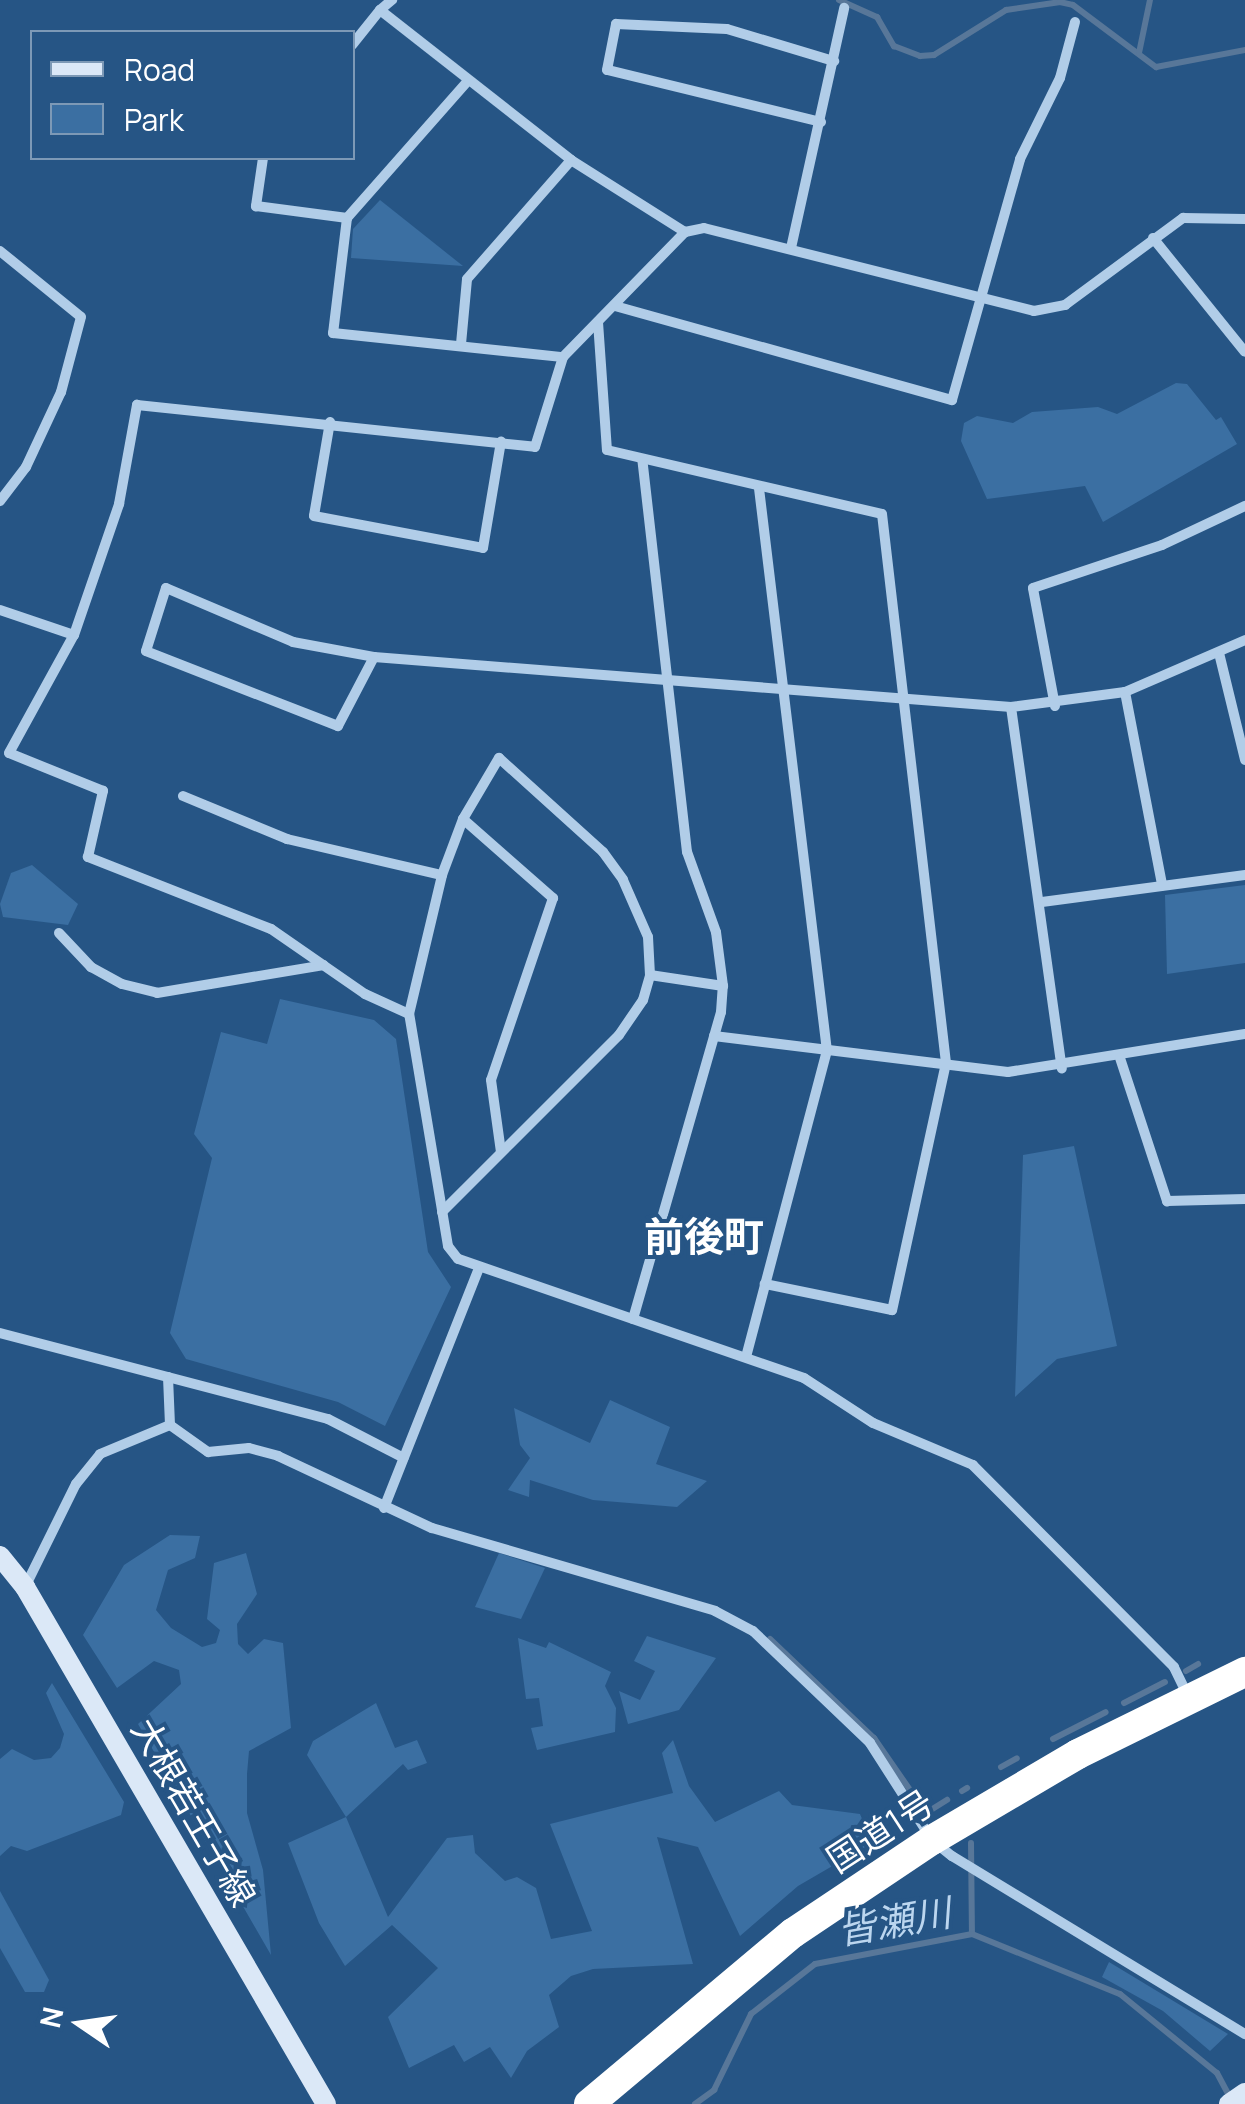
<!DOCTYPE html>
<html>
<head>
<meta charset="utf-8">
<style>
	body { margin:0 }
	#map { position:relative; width:1245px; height:2104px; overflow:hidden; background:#265585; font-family:Manrope,"Noto Sans JP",sans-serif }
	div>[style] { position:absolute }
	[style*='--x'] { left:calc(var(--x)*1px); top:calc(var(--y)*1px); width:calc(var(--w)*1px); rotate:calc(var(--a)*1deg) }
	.green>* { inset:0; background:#3b6fa2 }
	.stream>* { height:6px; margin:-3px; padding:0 3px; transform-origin:3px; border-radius:3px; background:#587799 }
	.street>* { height:10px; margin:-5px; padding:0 5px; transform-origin:5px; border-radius:5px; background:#b1cde8 }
	.secondary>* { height:20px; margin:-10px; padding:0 10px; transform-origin:10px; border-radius:10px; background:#dbe8f7 }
	.highway>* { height:30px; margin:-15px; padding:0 15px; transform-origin:15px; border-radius:15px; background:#fff }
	span { translate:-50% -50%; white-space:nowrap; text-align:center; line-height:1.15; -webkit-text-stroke:8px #265585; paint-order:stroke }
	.street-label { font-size:35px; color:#fff }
	.water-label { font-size:38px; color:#bcd6ef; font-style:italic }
	.quarter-label { font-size:40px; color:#fff; font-weight:700 }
	.legend { position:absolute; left:30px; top:30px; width:325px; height:130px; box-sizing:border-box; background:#265585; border:2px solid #7d99b6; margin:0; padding:12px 18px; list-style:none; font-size:30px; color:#fff }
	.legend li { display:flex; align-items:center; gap:20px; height:50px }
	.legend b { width:50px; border:2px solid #7d99b6 }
	.north { position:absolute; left:30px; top:1974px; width:100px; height:100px; -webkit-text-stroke:8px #265585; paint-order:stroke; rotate:283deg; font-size:28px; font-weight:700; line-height:40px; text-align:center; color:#fff }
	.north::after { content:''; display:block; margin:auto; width:35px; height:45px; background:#fff; clip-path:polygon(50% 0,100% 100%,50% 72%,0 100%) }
</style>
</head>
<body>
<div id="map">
	<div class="green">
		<i style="clip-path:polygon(380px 200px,463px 266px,351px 258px,353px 229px)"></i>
		<i style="clip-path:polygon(1176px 383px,1187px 384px,1216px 420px,1221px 417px,1237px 444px,1103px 522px,1085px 486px,987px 499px,961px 441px,964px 423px,977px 416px,1013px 423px,1032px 412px,1098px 407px,1117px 414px)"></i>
		<i style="clip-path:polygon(32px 865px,78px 904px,68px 925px,3px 917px,0 904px,11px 873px)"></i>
		<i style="clip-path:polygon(1245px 885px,1245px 963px,1167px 974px,1165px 895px)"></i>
		<i style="clip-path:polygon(280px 999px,374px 1020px,396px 1039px,428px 1252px,451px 1287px,385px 1426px,338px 1402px,186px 1359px,170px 1333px,212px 1158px,194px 1134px,221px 1032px,267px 1044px)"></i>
		<i style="clip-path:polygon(1074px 1146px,1117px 1346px,1057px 1359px,1015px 1397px,1023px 1155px)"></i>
		<i style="clip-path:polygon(610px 1400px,670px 1427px,656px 1464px,707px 1481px,677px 1507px,593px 1500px,530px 1480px,529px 1497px,508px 1490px,530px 1458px,520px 1445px,514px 1408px,590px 1443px)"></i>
		<i style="clip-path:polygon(170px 1535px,200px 1536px,195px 1558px,168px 1570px,156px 1610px,171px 1628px,202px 1647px,216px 1643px,220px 1630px,207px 1619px,214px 1563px,246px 1553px,257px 1594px,237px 1624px,238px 1644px,248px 1654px,264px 1639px,283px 1643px,291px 1728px,249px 1751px,247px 1774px,247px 1813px,263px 1870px,271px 1955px,138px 1724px,181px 1684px,179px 1670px,154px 1661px,117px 1688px,83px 1635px,124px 1565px)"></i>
		<i style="clip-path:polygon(499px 1553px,545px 1568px,521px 1619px,475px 1607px)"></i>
		<i style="clip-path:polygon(647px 1636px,716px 1658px,679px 1710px,628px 1724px,619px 1691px,640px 1700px,655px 1671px,634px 1661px)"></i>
		<i style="clip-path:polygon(518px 1638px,546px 1648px,549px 1642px,611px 1672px,605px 1686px,616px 1708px,615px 1732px,537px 1750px,531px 1728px,543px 1726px,539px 1698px,526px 1699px)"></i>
		<i style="clip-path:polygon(52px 1683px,124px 1802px,121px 1815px,27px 1851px,11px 1846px,0 1856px,0 1759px,12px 1749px,34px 1760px,51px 1758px,60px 1748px,64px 1734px,46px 1693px)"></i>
		<i style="clip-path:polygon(376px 1703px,395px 1748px,417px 1740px,427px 1763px,408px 1770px,403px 1764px,346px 1817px,388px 1917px,447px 1838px,473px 1835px,475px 1853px,505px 1881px,517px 1877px,536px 1888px,551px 1939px,592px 1931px,550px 1824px,673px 1793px,662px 1753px,673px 1740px,689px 1786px,715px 1822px,779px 1791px,792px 1805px,860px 1814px,872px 1843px,798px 1886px,740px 1936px,698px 1847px,657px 1837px,693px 1964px,593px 1969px,571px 1976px,549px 1995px,559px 2027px,527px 2051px,511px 2078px,490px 2047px,464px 2062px,454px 2045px,409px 2068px,388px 2017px,438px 1968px,392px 1925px,345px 1966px,319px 1923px,288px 1843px,346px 1817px,307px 1755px,313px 1741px)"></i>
		<i style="clip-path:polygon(0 1891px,49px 1980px,44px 1992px,25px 1992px,0 1948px)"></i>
		<i style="clip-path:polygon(1109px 1962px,1228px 2034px,1210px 2051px,1163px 2011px,1102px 1977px)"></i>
	</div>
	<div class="stream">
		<i style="--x:839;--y:0;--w:42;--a:24.1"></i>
		<i style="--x:877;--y:17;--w:34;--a:60"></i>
		<i style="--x:894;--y:46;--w:28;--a:21"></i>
		<i style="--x:920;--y:56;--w:14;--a:-4"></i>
		<i style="--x:934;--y:55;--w:85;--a:-32"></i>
		<i style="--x:1006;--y:10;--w:55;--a:-8.4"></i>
		<i style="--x:1060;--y:2;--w:13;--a:13"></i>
		<i style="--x:1073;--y:5;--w:104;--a:36.8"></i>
		<i style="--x:1156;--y:67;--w:91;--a:-10.8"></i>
		<i style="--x:1139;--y:53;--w:54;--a:-78.3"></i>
		<i style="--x:770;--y:1639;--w:144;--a:43.6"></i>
		<i style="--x:874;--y:1738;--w:91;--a:55.3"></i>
		<i style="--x:926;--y:1813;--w:25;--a:-32"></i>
		<i style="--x:1186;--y:1671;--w:14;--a:-30"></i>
		<i style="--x:1124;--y:1703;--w:46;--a:-27.1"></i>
		<i style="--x:1053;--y:1739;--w:59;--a:-27"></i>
		<i style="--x:1001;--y:1767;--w:18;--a:-29"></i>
		<i style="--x:962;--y:1791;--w:6;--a:-31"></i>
		<i style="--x:971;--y:1843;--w:91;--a:89.4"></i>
		<i style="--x:695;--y:2104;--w:24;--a:-36"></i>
		<i style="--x:714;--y:2090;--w:85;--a:-64"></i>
		<i style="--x:751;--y:2014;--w:81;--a:-38"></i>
		<i style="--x:815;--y:1964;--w:160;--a:-10.8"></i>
		<i style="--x:972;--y:1934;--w:160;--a:22.1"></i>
		<i style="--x:1120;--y:1994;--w:125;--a:39.2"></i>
		<i style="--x:1217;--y:2073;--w:30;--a:62"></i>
	</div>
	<div class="street">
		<i style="--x:380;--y:10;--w:16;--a:-40"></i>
		<i style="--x:352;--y:45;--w:45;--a:-51.3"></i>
		<i style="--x:380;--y:10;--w:243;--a:38.1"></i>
		<i style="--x:571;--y:160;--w:135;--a:32.3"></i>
		<i style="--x:466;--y:83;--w:180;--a:131.4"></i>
		<i style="--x:347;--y:218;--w:116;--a:96.9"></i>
		<i style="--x:333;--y:333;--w:231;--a:6"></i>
		<i style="--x:821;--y:122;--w:220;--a:-166.3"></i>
		<i style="--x:607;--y:70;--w:47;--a:-78.9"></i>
		<i style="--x:616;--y:24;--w:111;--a:2.6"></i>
		<i style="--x:727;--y:29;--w:112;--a:16.7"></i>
		<i style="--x:263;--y:158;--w:49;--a:98.3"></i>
		<i style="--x:256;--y:206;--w:92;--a:7.5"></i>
		<i style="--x:1153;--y:238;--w:146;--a:51.1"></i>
		<i style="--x:791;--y:248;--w:246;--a:-77.5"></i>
		<i style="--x:0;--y:251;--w:104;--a:39.2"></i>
		<i style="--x:81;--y:317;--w:78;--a:104.9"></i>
		<i style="--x:61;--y:392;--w:83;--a:115"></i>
		<i style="--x:26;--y:467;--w:43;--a:127.4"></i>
		<i style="--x:615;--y:306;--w:350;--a:15.6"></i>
		<i style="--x:952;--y:400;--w:250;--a:-74.2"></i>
		<i style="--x:1020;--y:159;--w:90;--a:-63.7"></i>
		<i style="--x:1060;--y:78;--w:58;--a:-75"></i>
		<i style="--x:598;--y:322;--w:128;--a:86"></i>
		<i style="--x:607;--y:450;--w:282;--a:13.1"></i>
		<i style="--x:882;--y:514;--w:553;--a:83.35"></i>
		<i style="--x:946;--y:1063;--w:253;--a:102.3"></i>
		<i style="--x:892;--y:1310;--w:130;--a:-168.4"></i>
		<i style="--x:461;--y:344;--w:65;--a:-84.7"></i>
		<i style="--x:467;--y:279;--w:158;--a:-48.8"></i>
		<i style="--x:330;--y:422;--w:95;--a:99.7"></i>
		<i style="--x:314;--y:516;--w:172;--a:10.7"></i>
		<i style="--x:483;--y:548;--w:108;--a:-80.4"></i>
		<i style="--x:0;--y:610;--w:78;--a:18.7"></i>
		<i style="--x:1219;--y:653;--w:110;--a:76.3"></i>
		<i style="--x:374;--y:657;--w:78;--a:117.6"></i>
		<i style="--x:338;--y:726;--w:206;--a:-158.7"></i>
		<i style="--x:146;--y:651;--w:66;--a:-72.4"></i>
		<i style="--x:166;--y:588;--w:138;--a:23"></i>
		<i style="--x:293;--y:642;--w:82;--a:10.5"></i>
		<i style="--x:374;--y:657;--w:639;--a:4.49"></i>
		<i style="--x:1011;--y:707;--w:115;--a:-7.5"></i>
		<i style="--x:1125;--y:692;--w:131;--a:-23.4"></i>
		<i style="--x:1125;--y:692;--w:197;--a:79.1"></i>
		<i style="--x:1055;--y:706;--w:120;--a:-100.6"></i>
		<i style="--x:1033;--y:588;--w:136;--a:-18.4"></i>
		<i style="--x:1162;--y:545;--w:92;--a:-25.2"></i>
		<i style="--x:1011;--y:707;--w:365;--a:82"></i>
		<i style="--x:183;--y:796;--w:113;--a:22.5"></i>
		<i style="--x:287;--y:839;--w:159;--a:13.1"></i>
		<i style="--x:442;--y:875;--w:60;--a:-69.4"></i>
		<i style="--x:463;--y:819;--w:71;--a:-59.5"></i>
		<i style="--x:499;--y:758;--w:140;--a:42.1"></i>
		<i style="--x:603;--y:852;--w:34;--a:54"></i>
		<i style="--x:623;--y:880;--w:62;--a:66.3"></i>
		<i style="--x:648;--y:937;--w:38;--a:87"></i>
		<i style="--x:650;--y:975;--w:74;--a:8.6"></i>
		<i style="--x:463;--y:819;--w:120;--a:41.3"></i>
		<i style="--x:553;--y:898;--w:192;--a:108.8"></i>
		<i style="--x:491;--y:1080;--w:73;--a:82.1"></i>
		<i style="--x:1042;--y:902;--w:205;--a:-7.6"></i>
		<i style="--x:59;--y:933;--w:47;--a:46.7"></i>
		<i style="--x:91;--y:967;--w:35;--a:29"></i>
		<i style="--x:122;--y:984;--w:36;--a:14"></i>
		<i style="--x:157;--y:993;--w:169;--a:-9.5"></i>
		<i style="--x:409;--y:1014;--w:143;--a:-76.6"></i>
		<i style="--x:714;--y:1036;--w:296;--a:7"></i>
		<i style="--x:1008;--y:1072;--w:240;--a:-9.1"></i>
		<i style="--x:1120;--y:1058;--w:151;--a:71.8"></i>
		<i style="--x:1167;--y:1201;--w:78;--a:-1.5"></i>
		<i style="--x:442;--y:1212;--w:250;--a:-45"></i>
		<i style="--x:619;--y:1035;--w:42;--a:-55.6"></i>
		<i style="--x:643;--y:1000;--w:26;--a:-74"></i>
		<i style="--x:633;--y:1319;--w:319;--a:-74"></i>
		<i style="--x:721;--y:1012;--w:26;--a:-86"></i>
		<i style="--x:723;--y:986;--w:54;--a:-97.4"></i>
		<i style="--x:716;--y:932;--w:85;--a:-109.9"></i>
		<i style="--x:687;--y:852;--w:395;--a:-96.5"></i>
		<i style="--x:0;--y:1333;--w:339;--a:14.7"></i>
		<i style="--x:328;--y:1419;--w:85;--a:27.2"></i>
		<i style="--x:746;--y:1357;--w:317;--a:-75.2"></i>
		<i style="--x:827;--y:1051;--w:567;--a:-96.89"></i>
		<i style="--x:168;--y:1377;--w:48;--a:87.6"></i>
		<i style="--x:384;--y:1508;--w:256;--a:-68.4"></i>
		<i style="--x:25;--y:1587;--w:115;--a:-63.7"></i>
		<i style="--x:76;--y:1484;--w:38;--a:-51"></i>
		<i style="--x:100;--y:1454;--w:76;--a:-22.5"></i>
		<i style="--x:170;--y:1425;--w:47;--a:35.4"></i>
		<i style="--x:208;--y:1452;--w:41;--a:-5.6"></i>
		<i style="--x:249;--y:1448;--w:30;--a:15"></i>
		<i style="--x:278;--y:1456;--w:170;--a:25.1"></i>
		<i style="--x:432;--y:1528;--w:295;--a:16.3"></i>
		<i style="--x:715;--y:1611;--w:43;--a:27.8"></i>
		<i style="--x:753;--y:1631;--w:162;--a:43.7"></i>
		<i style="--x:870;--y:1743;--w:115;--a:57.4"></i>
		<i style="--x:932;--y:1840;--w:26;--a:39"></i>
		<i style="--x:952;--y:1856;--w:343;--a:31.3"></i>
		<i style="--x:1187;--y:1694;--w:30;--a:-116"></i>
		<i style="--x:1174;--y:1667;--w:285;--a:-134.9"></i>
		<i style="--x:973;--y:1465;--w:108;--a:-157.2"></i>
		<i style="--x:873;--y:1423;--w:82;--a:-146.9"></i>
		<i style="--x:804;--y:1378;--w:366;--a:-161"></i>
		<i style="--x:458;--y:1259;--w:16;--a:-128"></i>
		<i style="--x:448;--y:1246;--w:235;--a:-99.5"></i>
		<i style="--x:409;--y:1014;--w:48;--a:-155.6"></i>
		<i style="--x:365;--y:994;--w:114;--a:-145.3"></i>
		<i style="--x:271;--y:929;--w:197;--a:-158.5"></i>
		<i style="--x:88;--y:857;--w:68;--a:-77.2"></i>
		<i style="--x:103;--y:791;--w:101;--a:-158"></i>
		<i style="--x:9;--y:753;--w:135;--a:-61.2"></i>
		<i style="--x:74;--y:635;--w:139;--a:-71"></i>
		<i style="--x:119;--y:504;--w:101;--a:-79.7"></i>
		<i style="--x:137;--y:405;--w:400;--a:6"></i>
		<i style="--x:535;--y:447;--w:94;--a:-72.7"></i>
		<i style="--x:563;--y:357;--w:175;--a:-45.7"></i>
		<i style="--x:685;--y:232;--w:19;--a:-12"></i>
		<i style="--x:704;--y:228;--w:340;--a:14.1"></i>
		<i style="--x:1034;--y:311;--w:32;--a:-11"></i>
		<i style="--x:1065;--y:305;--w:147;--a:-36.4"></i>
		<i style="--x:1183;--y:218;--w:62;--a:0.9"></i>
	</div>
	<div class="secondary">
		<i style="--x:0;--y:1556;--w:40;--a:51"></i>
		<i style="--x:25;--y:1587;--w:598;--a:59.79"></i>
		<i style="--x:1229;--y:2104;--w:19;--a:-35"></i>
	</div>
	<div class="highway">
		<i style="--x:589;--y:2104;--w:266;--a:-40"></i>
		<i style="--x:793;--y:1933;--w:167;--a:-33.8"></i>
		<i style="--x:932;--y:1840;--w:169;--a:-30.5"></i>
		<i style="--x:1078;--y:1754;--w:186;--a:-26.2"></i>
	</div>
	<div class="street-label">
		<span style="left:194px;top:1812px;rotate:60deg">大根若王子線</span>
		<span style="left:880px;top:1831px;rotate:-33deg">国道1号</span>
	</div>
	<div class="water-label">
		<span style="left:894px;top:1921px;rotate:-10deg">皆瀬川</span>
	</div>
	<div class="quarter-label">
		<span style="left:704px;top:1236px">前後町</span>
	</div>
	<ul class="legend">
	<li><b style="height:12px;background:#dbe8f7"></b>Road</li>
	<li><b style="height:28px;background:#3b6fa2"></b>Park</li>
	</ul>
	<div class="north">N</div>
</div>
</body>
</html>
